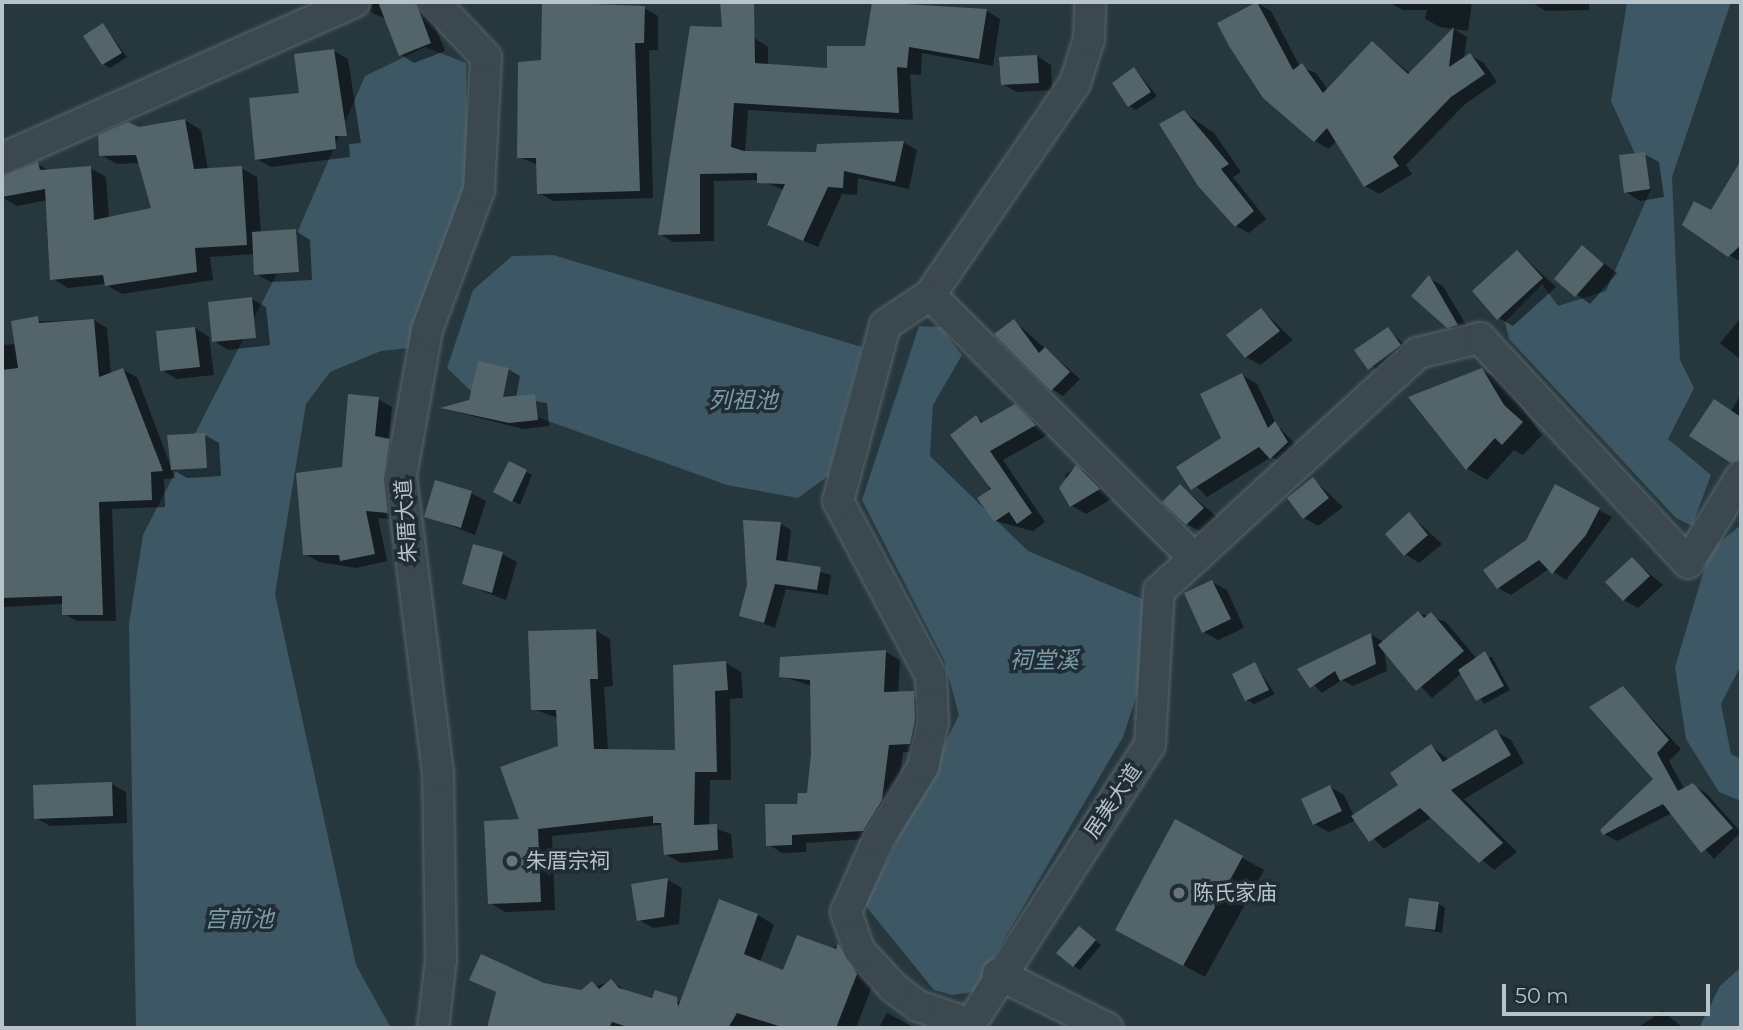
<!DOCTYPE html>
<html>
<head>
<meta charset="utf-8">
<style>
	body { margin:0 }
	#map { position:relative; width:1743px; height:1030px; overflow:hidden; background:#27373e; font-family:Montserrat,"Noto Sans SC",sans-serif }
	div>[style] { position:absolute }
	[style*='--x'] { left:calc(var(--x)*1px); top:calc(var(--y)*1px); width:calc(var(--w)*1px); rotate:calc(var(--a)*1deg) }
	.water>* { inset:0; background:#3d5764 }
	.shadow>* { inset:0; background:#0007 }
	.building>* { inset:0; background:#53646b }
	.roads { filter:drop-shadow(0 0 2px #59666c) drop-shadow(0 0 2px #59666c) }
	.minor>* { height:30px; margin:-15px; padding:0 15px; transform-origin:15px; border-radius:15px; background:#3b484f }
	.dots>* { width:19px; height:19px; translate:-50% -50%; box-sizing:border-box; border:4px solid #202d34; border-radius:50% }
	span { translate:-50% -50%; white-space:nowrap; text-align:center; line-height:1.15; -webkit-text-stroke:7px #202d34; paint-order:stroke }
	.street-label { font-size:21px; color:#b8c3c9 }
	.poi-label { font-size:21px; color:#b8c3c9 }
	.left { translate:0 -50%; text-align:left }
	.water-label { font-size:23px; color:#7b9baa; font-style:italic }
	.frame { position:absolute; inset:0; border:4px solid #b8c3c9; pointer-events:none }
	.scale { position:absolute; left:1502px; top:984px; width:208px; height:32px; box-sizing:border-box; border:4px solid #b8c3c9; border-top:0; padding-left:9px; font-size:21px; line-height:24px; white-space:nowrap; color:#b8c3c9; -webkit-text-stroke:5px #202d34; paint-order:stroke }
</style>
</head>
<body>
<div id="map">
	<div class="water">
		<i style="clip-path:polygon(1627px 2px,1731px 2px,1672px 177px,1680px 360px,1694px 388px,1668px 439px,1711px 475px,1692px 526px,1676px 518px,1509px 339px,1505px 322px,1542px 284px,1558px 306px,1606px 291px,1651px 189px,1611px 101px)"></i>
		<i style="clip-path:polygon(425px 47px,466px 63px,468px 186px,409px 348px,381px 351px,330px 372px,306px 404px,275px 594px,356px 965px,391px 1028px,136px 1028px,129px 624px,143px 535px,294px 240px,365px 76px)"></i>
		<i style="clip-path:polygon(553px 255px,862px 347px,828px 476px,798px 498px,727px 485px,475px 395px,447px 368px,473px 290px,512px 256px)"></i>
		<i style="clip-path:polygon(919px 326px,940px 327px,962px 355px,933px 405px,930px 456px,1028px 551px,1147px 601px,1137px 694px,1123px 737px,973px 992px,952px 995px,934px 990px,865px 905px,959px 715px,944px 660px,862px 500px)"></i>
		<i style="clip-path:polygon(1741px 525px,1741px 665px,1721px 704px,1731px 754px,1741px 759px,1741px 801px,1719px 792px,1686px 739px,1675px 667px,1710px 550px)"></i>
		<i style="clip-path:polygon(1741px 967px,1741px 1028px,1699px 1028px,1720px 986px)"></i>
	</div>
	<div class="shadow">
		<i style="clip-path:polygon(372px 2px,415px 2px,430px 13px,445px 51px,414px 63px,400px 54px,386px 19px,370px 12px)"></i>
		<i style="clip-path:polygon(544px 2px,644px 8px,658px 16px,658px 50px,649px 50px,653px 198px,553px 201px,539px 193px,538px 165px,519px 157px,543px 62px)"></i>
		<i style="clip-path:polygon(874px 2px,987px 11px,1000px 19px,993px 66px,922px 53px,921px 75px,910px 74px,913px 120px,748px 110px,745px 152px,818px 154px,903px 142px,917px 150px,909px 189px,858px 178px,857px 195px,842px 194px,818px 247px,783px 232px,784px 190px,759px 180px,714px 181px,714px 241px,673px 242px,660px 234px,742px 30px,768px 47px,768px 66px,829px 70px,867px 48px)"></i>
		<i style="clip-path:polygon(1388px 2px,1472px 2px,1468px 31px,1440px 27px,1425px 19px,1427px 10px,1403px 10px)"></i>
		<i style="clip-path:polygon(1589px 2px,1589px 10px,1546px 11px,1531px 2px)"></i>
		<i style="clip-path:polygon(1257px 3px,1271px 11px,1300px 67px,1316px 73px,1328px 90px,1372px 43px,1411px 74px,1454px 29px,1467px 37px,1464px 59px,1470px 55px,1484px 63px,1497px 82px,1465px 104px,1406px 165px,1412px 174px,1379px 194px,1365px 186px,1337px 140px,1329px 149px,1315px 141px)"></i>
		<i style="clip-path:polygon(103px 25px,127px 57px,110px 68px,103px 64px)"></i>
		<i style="clip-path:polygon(334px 51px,348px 59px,361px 143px,349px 144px,350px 157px,271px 167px,257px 159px)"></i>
		<i style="clip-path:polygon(1037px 56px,1051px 65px,1052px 90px,1017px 92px,1002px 84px)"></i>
		<i style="clip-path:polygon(1135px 69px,1157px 96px,1136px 110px,1129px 106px)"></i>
		<i style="clip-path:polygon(1184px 112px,1214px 133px,1241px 172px,1233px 177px,1266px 219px,1249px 233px,1236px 226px)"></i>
		<i style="clip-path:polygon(185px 120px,201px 130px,208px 170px,241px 168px,257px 177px,261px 233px,296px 231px,310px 240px,312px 280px,271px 282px,256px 274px,255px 254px,210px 257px,213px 280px,122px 294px,105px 284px,68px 288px,52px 278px,48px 200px,17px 206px,2px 197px,2px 175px,38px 164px,50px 171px,90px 168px,106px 177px,109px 218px,153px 210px,140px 163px,117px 164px,101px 155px,139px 129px)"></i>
		<i style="clip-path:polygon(1644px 154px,1659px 162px,1664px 197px,1640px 201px,1626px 192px)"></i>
		<i style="clip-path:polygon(1740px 165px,1741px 165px,1741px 262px,1729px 255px,1711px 213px)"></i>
		<i style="clip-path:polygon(1583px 248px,1617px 273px,1590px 304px,1556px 279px)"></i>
		<i style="clip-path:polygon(1518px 252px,1556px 287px,1513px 326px,1499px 318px)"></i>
		<i style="clip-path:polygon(1429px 278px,1443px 286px,1471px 333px,1448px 326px)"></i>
		<i style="clip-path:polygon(252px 299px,266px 307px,270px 345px,228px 350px,214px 341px)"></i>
		<i style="clip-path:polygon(1262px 310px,1293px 340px,1260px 365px,1246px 357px)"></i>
		<i style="clip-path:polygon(1741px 318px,1741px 360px,1720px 343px)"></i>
		<i style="clip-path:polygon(94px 320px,107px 328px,111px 374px,123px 370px,137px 377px,171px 467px,205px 435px,219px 443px,221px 476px,187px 478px,172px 469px,175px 478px,164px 479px,165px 507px,112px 509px,116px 621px,77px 621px,64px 614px,63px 604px,2px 607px,2px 345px,16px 344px,13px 322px)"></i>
		<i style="clip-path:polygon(1014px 321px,1080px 379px,1063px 396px,1052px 389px)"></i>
		<i style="clip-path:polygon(195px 328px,209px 337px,214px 375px,176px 379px,162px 370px)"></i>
		<i style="clip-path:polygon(1388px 329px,1414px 354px,1384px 377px,1357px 351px)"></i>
		<i style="clip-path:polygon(508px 369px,520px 376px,516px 398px,547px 403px,549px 426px,523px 429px,445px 409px,470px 402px)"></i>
		<i style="clip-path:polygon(1482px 370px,1502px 381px,1542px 435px,1523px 455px,1514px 450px,1487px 480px,1468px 469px,1410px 398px)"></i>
		<i style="clip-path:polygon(1242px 375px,1257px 384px,1276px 424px,1301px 450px,1286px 465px,1271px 457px,1207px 497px,1179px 468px,1223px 439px)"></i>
		<i style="clip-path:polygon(1741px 394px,1741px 468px,1731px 462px,1731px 411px)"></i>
		<i style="clip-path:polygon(378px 399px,392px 407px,389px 440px,403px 448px,401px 520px,378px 518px,387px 561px,356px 568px,319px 562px,305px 554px)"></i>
		<i style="clip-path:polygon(1015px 406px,1049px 434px,1003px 460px,1045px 522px,1033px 531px,995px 521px,976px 417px,985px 423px)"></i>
		<i style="clip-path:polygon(510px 463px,532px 475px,520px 505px,495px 491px)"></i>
		<i style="clip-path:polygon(1076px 467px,1090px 475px,1113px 498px,1086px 514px,1072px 506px,1065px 475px)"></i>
		<i style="clip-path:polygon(1313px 479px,1343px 507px,1318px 526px,1304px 518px)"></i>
		<i style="clip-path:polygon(1181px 486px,1217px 517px,1201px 532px,1187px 524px)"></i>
		<i style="clip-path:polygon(1556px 487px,1612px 517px,1566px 580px,1549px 569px,1511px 595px,1498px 588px)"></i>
		<i style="clip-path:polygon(471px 493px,486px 501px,475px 535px,426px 516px)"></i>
		<i style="clip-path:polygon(1409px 514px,1442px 544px,1419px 563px,1405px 554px)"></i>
		<i style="clip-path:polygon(781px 524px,791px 530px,787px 563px,831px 575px,828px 595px,786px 589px,775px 628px,741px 615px)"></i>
		<i style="clip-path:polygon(502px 554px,517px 562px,506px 600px,464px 584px)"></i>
		<i style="clip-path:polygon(1632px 559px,1663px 585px,1638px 608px,1624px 600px)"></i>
		<i style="clip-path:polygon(1212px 582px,1227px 590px,1244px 628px,1218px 640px,1204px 632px)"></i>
		<i style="clip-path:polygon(1418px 613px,1446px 622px,1477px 659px,1492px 657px,1510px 690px,1484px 704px,1462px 673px,1432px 698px,1384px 649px,1387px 671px,1353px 686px,1342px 680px,1322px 693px,1299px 669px,1371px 635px,1384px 642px)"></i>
		<i style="clip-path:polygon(595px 630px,610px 639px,613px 686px,604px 687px,608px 751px,677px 752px,726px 663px,741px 672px,743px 698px,730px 699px,731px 780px,710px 780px,709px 826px,731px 834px,733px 858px,681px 863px,665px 854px,660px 825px,552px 836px,555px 910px,505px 912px,490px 903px,559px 748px,558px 718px,533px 709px)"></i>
		<i style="clip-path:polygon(886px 652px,900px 660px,898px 693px,928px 701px,924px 752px,903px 752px,896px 808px,878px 838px,806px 843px,806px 852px,782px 853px,768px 844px,808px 795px,813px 755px,812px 686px,781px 676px)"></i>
		<i style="clip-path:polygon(1255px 664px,1275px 694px,1254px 704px,1247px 700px)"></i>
		<i style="clip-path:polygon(1623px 688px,1681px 749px,1669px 761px,1685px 790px,1693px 785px,1706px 793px,1741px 832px,1714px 859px,1672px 813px,1617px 841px,1604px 834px,1655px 779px)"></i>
		<i style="clip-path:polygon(1496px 732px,1511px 740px,1524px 763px,1464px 799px,1517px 852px,1494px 870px,1432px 817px,1384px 849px,1356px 820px,1329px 832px,1314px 824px,1330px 787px,1344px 795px,1354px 816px,1401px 785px,1431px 746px,1449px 760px)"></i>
		<i style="clip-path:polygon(112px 784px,126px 792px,127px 823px,50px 826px,36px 818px)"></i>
		<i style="clip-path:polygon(1176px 821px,1264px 870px,1205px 977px,1138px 941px)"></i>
		<i style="clip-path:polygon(668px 880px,682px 888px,679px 924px,653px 928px,639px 920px,633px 885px)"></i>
		<i style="clip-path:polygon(1439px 904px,1445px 908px,1442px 933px,1406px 925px)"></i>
		<i style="clip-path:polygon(758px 915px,774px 925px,760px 962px,784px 972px,839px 945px,855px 954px,873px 984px,856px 1028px,489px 1028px,497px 993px,471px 979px,581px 992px,611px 981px,631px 994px,682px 1002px)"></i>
		<i style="clip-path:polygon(1086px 932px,1101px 945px,1080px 970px,1074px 966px)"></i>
		<i style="clip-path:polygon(1663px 1011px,1683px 1028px,1637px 1028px)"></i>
		<i style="clip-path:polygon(887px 1013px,911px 1026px,916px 1028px,879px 1028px)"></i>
	</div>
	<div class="building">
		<i style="clip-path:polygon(378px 2px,416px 2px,431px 43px,399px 56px)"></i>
		<i style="clip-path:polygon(542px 2px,645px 6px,644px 43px,635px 43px,640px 191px,537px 194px,536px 158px,517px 158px,518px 62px,541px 60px)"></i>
		<i style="clip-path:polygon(720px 2px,754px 2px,755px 63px,827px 68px,827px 46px,865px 46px,872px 2px,987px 9px,979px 59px,909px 47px,907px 68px,897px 67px,899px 113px,734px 103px,731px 147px,744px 151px,816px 152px,817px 144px,904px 141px,895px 182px,844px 171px,843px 188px,828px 187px,803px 241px,767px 225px,785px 184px,757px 183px,757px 173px,700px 174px,700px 234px,658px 235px,690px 26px,722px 27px)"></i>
		<i style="clip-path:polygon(1257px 2px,1293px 70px,1302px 63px,1323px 93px,1372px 41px,1408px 74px,1454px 27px,1449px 67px,1470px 53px,1485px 74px,1451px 97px,1393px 157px,1399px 166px,1364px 187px,1327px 128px,1314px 142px,1263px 98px,1229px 46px,1217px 23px)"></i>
		<i style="clip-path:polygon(103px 23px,122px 53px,102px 65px,83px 36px)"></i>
		<i style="clip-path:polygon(334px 49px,347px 136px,335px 136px,336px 149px,255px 160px,249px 98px,299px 93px,294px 54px)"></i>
		<i style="clip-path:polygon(1037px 55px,1039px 83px,1001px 85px,999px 57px)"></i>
		<i style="clip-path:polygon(1134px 67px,1151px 92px,1128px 107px,1112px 83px)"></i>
		<i style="clip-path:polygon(1184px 110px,1229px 164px,1221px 169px,1254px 211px,1235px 227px,1198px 186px,1159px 124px)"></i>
		<i style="clip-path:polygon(185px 119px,194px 169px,242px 166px,247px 245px,195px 248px,197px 272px,105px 286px,103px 275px,50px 280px,45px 189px,2px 197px,2px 176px,38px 162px,40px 170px,91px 166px,94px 220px,151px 208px,136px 155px,99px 156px,98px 135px,128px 122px,139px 127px)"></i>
		<i style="clip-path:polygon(1645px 152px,1650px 189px,1624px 193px,1619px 155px)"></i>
		<i style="clip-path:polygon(1741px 160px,1741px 245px,1728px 257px,1682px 225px,1694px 201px,1711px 210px)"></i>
		<i style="clip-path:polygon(296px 229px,299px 272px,254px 275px,252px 232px)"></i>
		<i style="clip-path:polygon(1582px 245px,1604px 264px,1575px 297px,1554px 279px)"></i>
		<i style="clip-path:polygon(1517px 250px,1543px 278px,1497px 320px,1472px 291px)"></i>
		<i style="clip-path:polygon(1429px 275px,1458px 325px,1447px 328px,1411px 296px)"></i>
		<i style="clip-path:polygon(252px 297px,256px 338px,212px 342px,208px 302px)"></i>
		<i style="clip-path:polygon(1261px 308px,1280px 331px,1245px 358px,1226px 335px)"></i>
		<i style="clip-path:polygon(38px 316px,39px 323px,94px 319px,99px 377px,123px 368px,163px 471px,151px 472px,152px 500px,99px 502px,103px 615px,62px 615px,62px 596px,2px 598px,2px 370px,18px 368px,11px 321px)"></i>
		<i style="clip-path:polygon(1014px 319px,1039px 353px,1045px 347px,1070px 372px,1051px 391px,994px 334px)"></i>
		<i style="clip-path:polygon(195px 327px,200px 367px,160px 371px,156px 331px)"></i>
		<i style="clip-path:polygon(1388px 327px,1401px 345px,1368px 370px,1354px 350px)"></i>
		<i style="clip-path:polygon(478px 361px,509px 368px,503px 397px,535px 394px,538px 420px,509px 423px,440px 408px,469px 400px)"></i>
		<i style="clip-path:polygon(1482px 368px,1504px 405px,1523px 422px,1502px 445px,1495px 438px,1466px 470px,1408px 397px)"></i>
		<i style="clip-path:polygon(1242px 373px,1268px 428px,1275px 421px,1288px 442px,1270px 459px,1259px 447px,1191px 490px,1176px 467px,1221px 438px,1200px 394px)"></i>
		<i style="clip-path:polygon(348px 394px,379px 397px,375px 436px,390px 439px,384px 478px,388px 513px,366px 511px,375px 554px,340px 561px,339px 555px,303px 555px,296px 473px,342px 467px)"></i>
		<i style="clip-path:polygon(1714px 399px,1741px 417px,1741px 460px,1731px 463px,1689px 436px)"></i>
		<i style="clip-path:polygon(1015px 404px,1036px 425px,990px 451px,1032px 513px,1017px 524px,1009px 512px,994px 522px,977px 498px,991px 489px,950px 435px,976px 415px,981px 423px)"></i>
		<i style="clip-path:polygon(205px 433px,207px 468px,171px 470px,167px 435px)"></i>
		<i style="clip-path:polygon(509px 461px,527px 470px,512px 502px,493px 492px)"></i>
		<i style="clip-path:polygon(1076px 465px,1100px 489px,1070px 507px,1059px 488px)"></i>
		<i style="clip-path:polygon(1313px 477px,1329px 498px,1303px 519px,1287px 498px)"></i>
		<i style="clip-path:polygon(435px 480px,472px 491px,461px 528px,424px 517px)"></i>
		<i style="clip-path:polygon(1180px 484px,1204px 508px,1186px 525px,1162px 502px)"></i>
		<i style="clip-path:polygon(1555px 484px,1600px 508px,1586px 535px,1552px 574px,1539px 560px,1497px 589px,1483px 570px,1526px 540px)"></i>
		<i style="clip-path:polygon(1409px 512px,1428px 535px,1404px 556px,1385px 534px)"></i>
		<i style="clip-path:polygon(743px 520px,781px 522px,776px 560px,821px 567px,817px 590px,775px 584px,764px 623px,739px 616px,747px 585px)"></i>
		<i style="clip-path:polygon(473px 544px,503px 552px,492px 593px,462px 584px)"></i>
		<i style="clip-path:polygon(1632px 557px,1650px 576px,1623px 601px,1605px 582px)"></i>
		<i style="clip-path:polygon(1212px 580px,1231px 619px,1202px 633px,1184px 593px)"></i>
		<i style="clip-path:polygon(1418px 611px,1424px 618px,1431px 612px,1464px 651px,1416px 691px,1378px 645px)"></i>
		<i style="clip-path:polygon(596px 629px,598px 679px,590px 679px,594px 749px,675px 750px,673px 665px,726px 661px,728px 690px,715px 691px,717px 772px,695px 772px,694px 825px,717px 824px,718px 850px,664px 855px,661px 823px,653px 823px,653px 816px,538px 829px,541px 902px,488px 904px,484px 821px,519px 819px,500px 767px,558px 746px,556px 710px,531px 710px,528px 631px)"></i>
		<i style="clip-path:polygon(1371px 633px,1376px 664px,1340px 681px,1335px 671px,1310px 688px,1297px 669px)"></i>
		<i style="clip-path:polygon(886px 650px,884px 692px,914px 691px,915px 720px,910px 744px,889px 745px,882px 800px,863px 831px,792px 835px,792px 845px,766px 846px,765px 804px,797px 804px,798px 793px,807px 793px,811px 754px,810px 680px,779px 677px,780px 657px)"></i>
		<i style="clip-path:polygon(1485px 651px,1504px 686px,1476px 701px,1458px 670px)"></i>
		<i style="clip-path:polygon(1255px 662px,1269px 690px,1245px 701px,1232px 674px)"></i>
		<i style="clip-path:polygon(1623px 686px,1669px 740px,1657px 753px,1678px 791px,1693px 783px,1733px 828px,1701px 853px,1663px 804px,1603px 835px,1600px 830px,1653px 779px,1589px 707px)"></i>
		<i style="clip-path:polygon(1496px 729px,1511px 755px,1451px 790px,1503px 843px,1479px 863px,1420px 808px,1369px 842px,1351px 816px,1398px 785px,1390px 773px,1431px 744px,1443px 762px)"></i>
		<i style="clip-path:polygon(112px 782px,113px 816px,34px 819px,33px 785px)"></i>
		<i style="clip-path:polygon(1330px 785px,1342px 811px,1313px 825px,1301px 799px)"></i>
		<i style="clip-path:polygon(1175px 819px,1243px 856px,1183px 966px,1115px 930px)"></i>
		<i style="clip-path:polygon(668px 878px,664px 917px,637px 921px,631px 884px)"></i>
		<i style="clip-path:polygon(1409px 898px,1439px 902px,1435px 930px,1405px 926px)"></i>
		<i style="clip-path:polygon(719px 899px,758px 914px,744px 954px,783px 970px,797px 935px,836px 949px,838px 943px,857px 974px,836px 1028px,785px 1028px,737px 1013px,728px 1028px,631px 1028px,612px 1022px,609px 1028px,487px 1028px,496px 992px,469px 980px,481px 954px,544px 983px,581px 990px,592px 981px,599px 989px,611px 979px,619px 988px,652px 998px,655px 990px,677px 997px,678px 1007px)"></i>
		<i style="clip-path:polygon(1079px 926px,1096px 940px,1073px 967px,1056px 953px)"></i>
	</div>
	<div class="roads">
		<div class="minor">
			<i style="--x:2;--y:159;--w:386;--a:-24"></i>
			<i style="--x:930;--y:295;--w:257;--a:-55.6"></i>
			<i style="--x:1075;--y:83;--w:46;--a:-72.3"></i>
			<i style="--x:1089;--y:39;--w:37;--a:-88"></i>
			<i style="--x:998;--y:974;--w:122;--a:26.4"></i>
			<i style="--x:970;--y:1024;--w:55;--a:-160.9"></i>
			<i style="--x:918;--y:1006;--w:30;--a:-143"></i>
			<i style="--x:894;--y:988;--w:52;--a:-132.6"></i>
			<i style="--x:859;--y:950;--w:40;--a:-108.9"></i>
			<i style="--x:846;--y:912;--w:79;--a:-66"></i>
			<i style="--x:878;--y:840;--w:86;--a:-58.3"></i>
			<i style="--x:923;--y:767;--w:46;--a:-77.5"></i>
			<i style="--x:933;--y:722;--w:46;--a:-92.5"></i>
			<i style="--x:931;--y:676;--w:198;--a:-118"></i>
			<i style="--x:838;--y:501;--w:182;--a:-75"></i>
			<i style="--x:885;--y:325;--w:54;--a:-33.7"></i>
			<i style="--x:930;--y:295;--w:368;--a:44.9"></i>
			<i style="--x:433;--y:1028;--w:68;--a:-83.3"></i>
			<i style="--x:441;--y:960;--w:187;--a:-90.9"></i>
			<i style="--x:438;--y:773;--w:299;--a:-97.1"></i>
			<i style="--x:401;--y:476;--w:148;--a:-79.9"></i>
			<i style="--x:427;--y:330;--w:149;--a:-69.6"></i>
			<i style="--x:479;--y:190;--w:133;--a:-87"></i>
			<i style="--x:486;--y:57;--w:76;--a:-133.4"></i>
			<i style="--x:968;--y:1028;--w:336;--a:-57.3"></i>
			<i style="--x:1150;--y:745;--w:154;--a:-86.7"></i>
			<i style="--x:1159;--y:591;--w:352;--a:-42.6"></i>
			<i style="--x:1418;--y:353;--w:64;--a:-13.6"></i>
			<i style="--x:1480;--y:338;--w:306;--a:47.2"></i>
			<i style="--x:1688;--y:563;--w:101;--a:-58.4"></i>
		</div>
	</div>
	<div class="dots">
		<i style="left:512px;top:861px;background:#6b7280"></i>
		<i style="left:1179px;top:893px;background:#6b7280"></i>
	</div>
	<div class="street-label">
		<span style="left:406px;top:521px;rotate:-94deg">朱厝大道</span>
		<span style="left:1113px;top:801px;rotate:-56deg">居美大道</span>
	</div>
	<div class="poi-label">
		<span class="left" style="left:526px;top:861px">朱厝宗祠</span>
		<span class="left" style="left:1193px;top:893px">陈氏家庙</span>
	</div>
	<div class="water-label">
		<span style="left:743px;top:400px">列祖池</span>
		<span style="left:1044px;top:660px">祠堂溪</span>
		<span style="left:239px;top:919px">宫前池</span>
	</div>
	<div class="frame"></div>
	<div class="scale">50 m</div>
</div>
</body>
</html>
